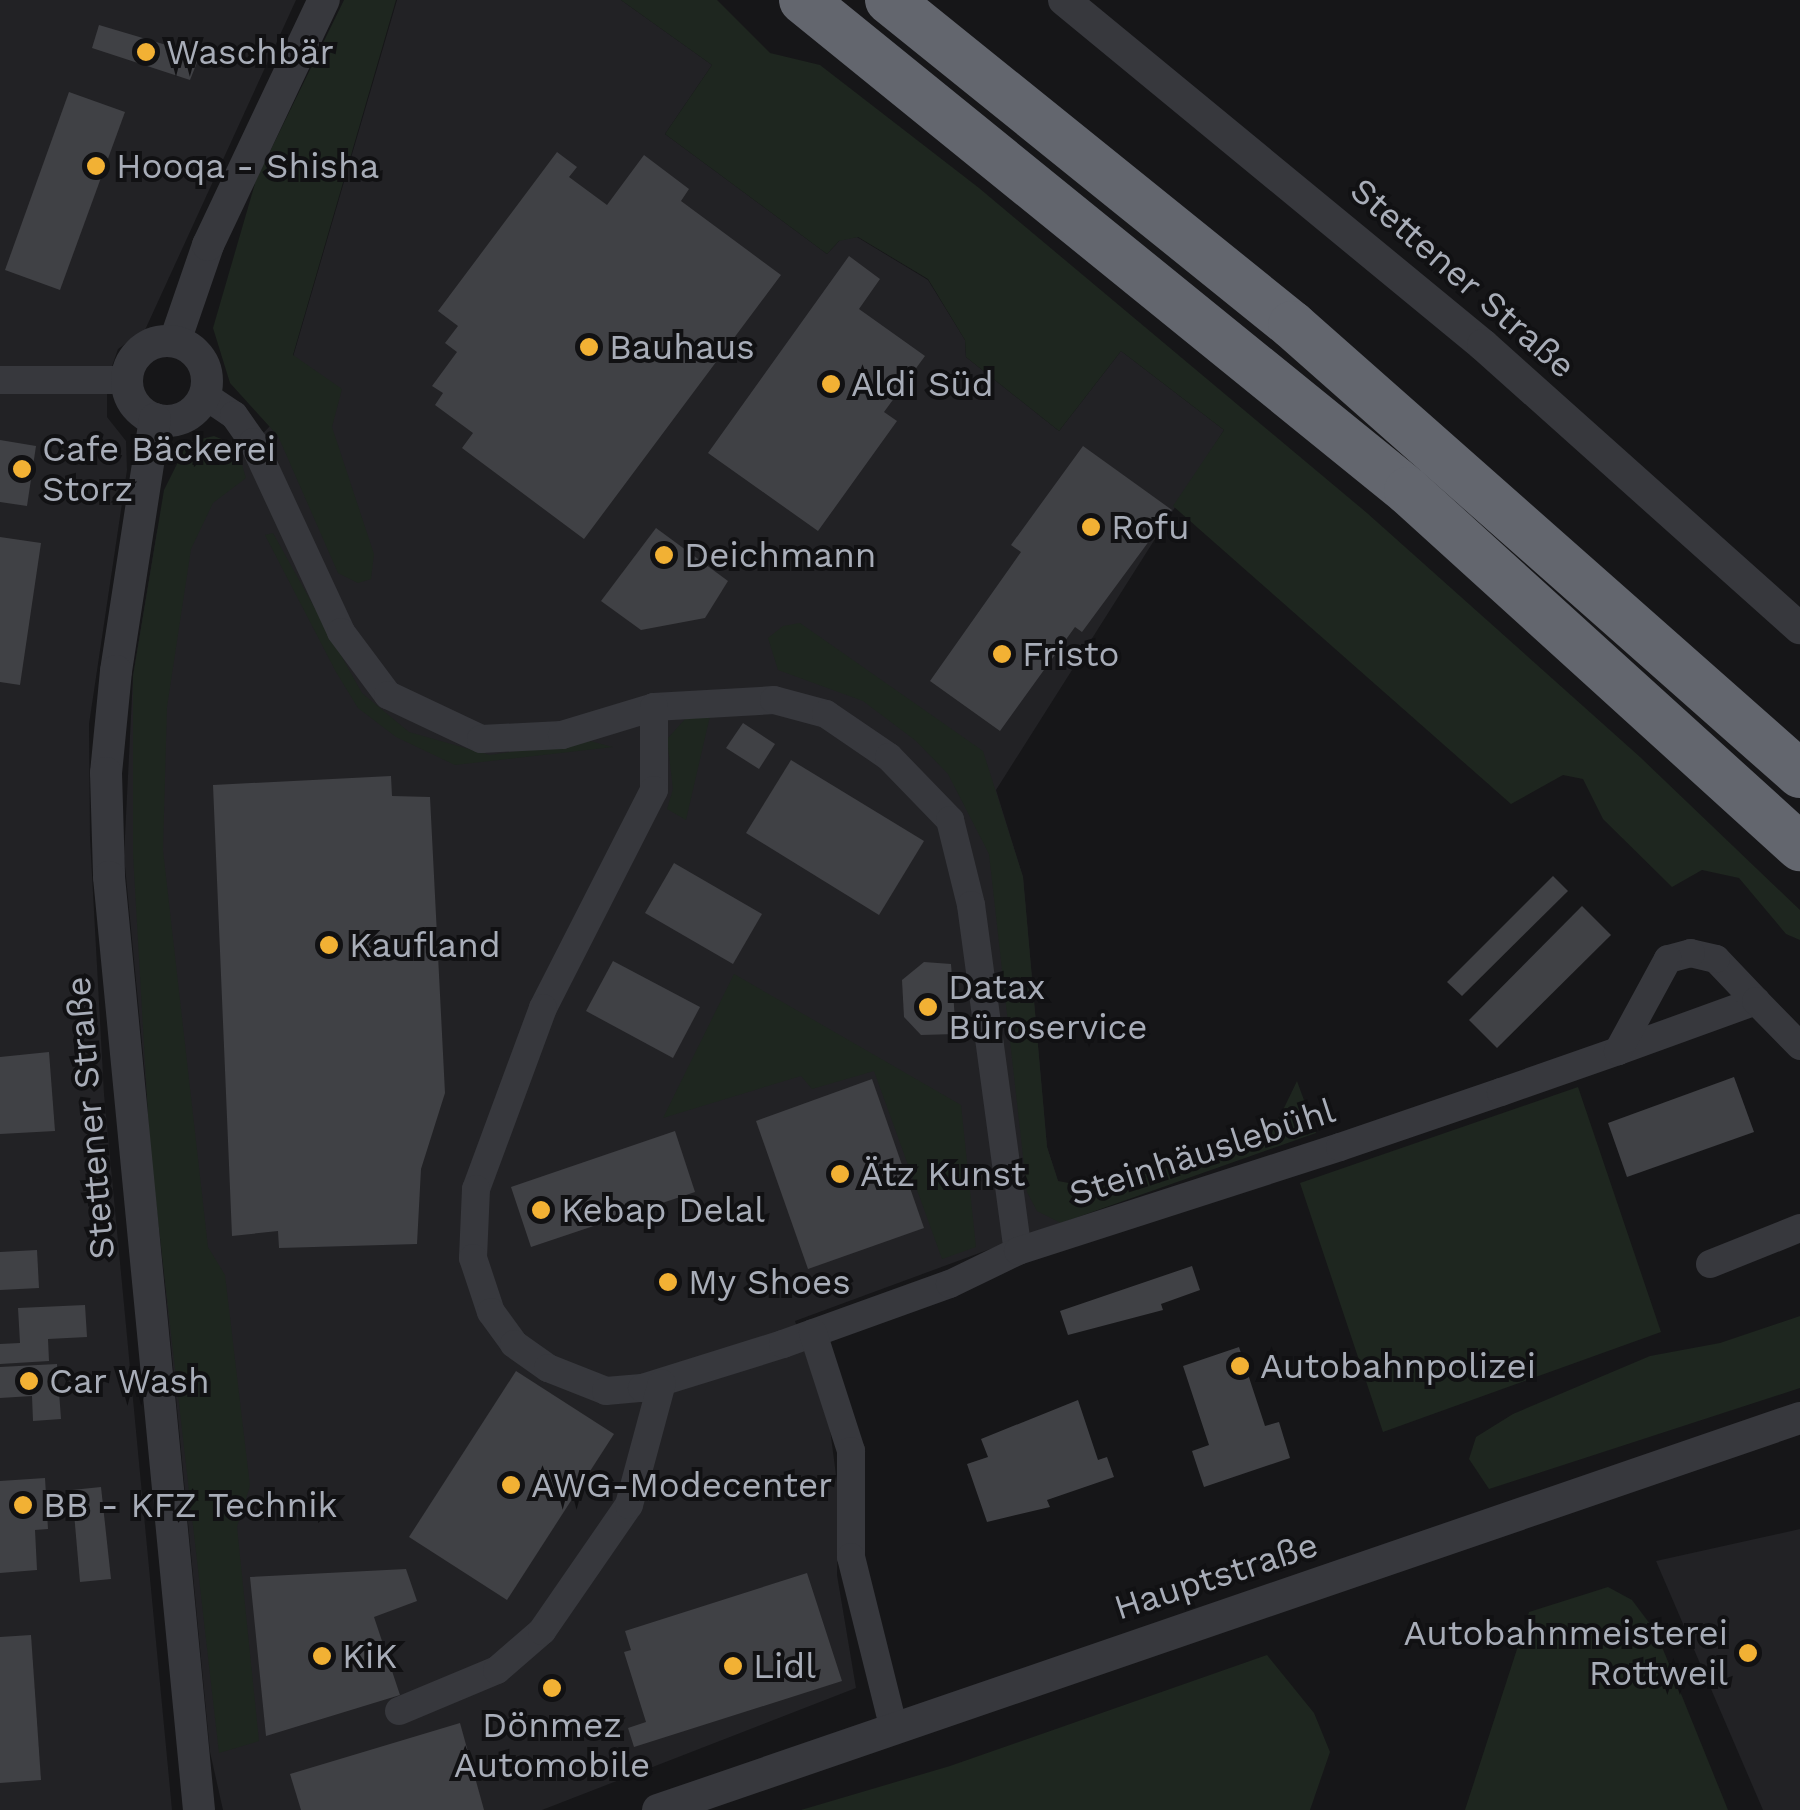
<!DOCTYPE html>
<html>
<head>
<meta charset="utf-8">
<style>
	body { margin:0 }
	#map { position:relative; width:1800px; height:1810px; overflow:hidden; background:#161618; font-family:"Work Sans",sans-serif }
	div>[style] { position:absolute }
	[style*='--x'] { left:calc(var(--x)*1px); top:calc(var(--y)*1px); width:calc(var(--w)*1px); rotate:calc(var(--a)*1deg) }
	.built>* { inset:0; background:#222225 }
	.green>* { inset:0; background:#1e261f }
	.building>* { inset:0; background:#404145 }
	.minor>* { height:28px; margin:-14px; padding:0 14px; transform-origin:14px; border-radius:14px; background:#37383d }
	.tertiary>* { height:32px; margin:-16px; padding:0 16px; transform-origin:16px; border-radius:16px; background:#37383d }
	.tertiary>.ring { margin:-16px; padding:0; box-sizing:content-box; background:none; border:32px solid #37383d; border-radius:50% }
	.motorway>* { height:48px; margin:-24px; padding:0 24px; transform-origin:24px; border-radius:24px; background:#63666e }
	.dots>* { width:28px; height:28px; translate:-50% -50%; box-sizing:border-box; border:5px solid #111113; border-radius:50% }
	span { translate:-50% -50%; white-space:nowrap; text-align:center; line-height:1.15; -webkit-text-stroke:8px #111113; paint-order:stroke }
	.poi-label { font-size:35px; color:#a8adb8 }
	.left { translate:0 -50%; text-align:left }
	.right { translate:-100% -50%; text-align:right }
	.street-label { font-size:35px; color:#a8adb8 }
</style>
</head>
<body>
<div id="map">
	<div class="built">
		<i style="clip-path:polygon(0 0,296px 0,145px 330px,118px 349px,107px 381px,107px 417px,126px 441px,127px 470px,89px 724px,90px 838px,104px 1094px,172px 1810px,0 1810px)"></i>
		<i style="clip-path:polygon(397px 0,621px 0,712px 65px,665px 134px,827px 254px,840px 240px,857px 237px,928px 280px,965px 340px,966px 357px,1059px 431px,1121px 351px,1224px 430px,996px 790px,1023px 877px,1047px 1147px,1058px 1181px,1061px 1223px,795px 1321px,830px 1429px,839px 1498px,837px 1575px,856px 1688px,542px 1810px,223px 1810px,210px 1752px,124px 856px,133px 676px,157px 532px,176px 466px,227px 447px,240px 457px,274px 422px)"></i>
		<i style="clip-path:polygon(1800px 1529px,1800px 1810px,1763px 1810px,1656px 1561px)"></i>
	</div>
	<div class="green">
		<i style="clip-path:polygon(344px 0,396px 0,293px 355px,342px 389px,332px 427px,374px 554px,371px 579px,358px 583px,338px 573px,278px 436px,230px 383px,213px 328px,256px 180px)"></i>
		<i style="clip-path:polygon(621px 0,717px 0,770px 53px,820px 65px,979px 188px,1367px 513px,1640px 757px,1800px 910px,1800px 940px,1786px 934px,1739px 878px,1702px 870px,1672px 887px,1603px 819px,1583px 779px,1563px 775px,1511px 804px,1173px 506px,1224px 430px,1121px 351px,1059px 431px,966px 357px,965px 340px,928px 279px,858px 237px,839px 241px,827px 254px,665px 134px,712px 65px)"></i>
		<i style="clip-path:polygon(214px 436px,236px 445px,246px 478px,213px 503px,191px 549px,167px 707px,163px 850px,208px 1247px,225px 1275px,250px 1486px,237px 1527px,259px 1741px,219px 1753px,150px 1150px,133px 854px,133px 676px,164px 490px,188px 442px)"></i>
		<i style="clip-path:polygon(273px 533px,362px 693px,409px 732px,490px 755px,586px 740px,613px 747px,455px 765px,396px 737px,358px 708px,336px 672px,265px 535px)"></i>
		<i style="clip-path:polygon(800px 623px,983px 751px,1023px 877px,1047px 1147px,1058px 1181px,1096px 1188px,1269px 1139px,1297px 1081px,1316px 1133px,1061px 1223px,1037px 1211px,1027px 1192px,989px 854px,948px 774px,916px 741px,863px 701px,778px 670px,768px 638px,783px 626px)"></i>
		<i style="clip-path:polygon(710px 716px,686px 820px,667px 809px,673px 789px,667px 739px,686px 718px)"></i>
		<i style="clip-path:polygon(734px 974px,961px 1105px,976px 1247px,942px 1259px,874px 1071px,812px 1089px,801px 1076px,663px 1118px)"></i>
		<i style="clip-path:polygon(1578px 1087px,1661px 1332px,1383px 1432px,1300px 1183px)"></i>
		<i style="clip-path:polygon(1800px 1316px,1800px 1388px,1489px 1489px,1469px 1459px,1476px 1437px,1513px 1414px,1650px 1356px,1720px 1343px)"></i>
		<i style="clip-path:polygon(1608px 1587px,1632px 1600px,1656px 1632px,1728px 1810px,1465px 1810px,1529px 1612px)"></i>
		<i style="clip-path:polygon(1267px 1655px,1314px 1713px,1330px 1752px,1310px 1810px,801px 1810px,950px 1766px)"></i>
	</div>
	<div class="building">
		<i style="clip-path:polygon(99px 25px,200px 55px,190px 80px,92px 48px)"></i>
		<i style="clip-path:polygon(69px 92px,125px 112px,60px 290px,5px 270px)"></i>
		<i style="clip-path:polygon(557px 152px,577px 167px,569px 177px,607px 205px,644px 155px,689px 189px,681px 201px,781px 275px,584px 539px,462px 448px,473px 433px,435px 405px,443px 393px,432px 386px,457px 352px,445px 343px,458px 326px,438px 311px)"></i>
		<i style="clip-path:polygon(849px 256px,880px 279px,859px 309px,925px 356px,884px 412px,897px 421px,818px 531px,708px 453px)"></i>
		<i style="clip-path:polygon(0 440px,36px 446px,27px 506px,0 502px)"></i>
		<i style="clip-path:polygon(1083px 446px,1172px 510px,1082px 632px,1075px 627px,1000px 731px,930px 681px,1021px 552px,1011px 545px)"></i>
		<i style="clip-path:polygon(656px 528px,728px 581px,705px 618px,641px 630px,601px 601px)"></i>
		<i style="clip-path:polygon(0 537px,41px 543px,20px 685px,0 682px)"></i>
		<i style="clip-path:polygon(743px 723px,775px 744px,759px 769px,726px 748px)"></i>
		<i style="clip-path:polygon(791px 760px,924px 841px,879px 915px,746px 833px)"></i>
		<i style="clip-path:polygon(391px 776px,392px 796px,430px 797px,445px 1093px,421px 1169px,417px 1244px,279px 1248px,278px 1231px,232px 1236px,213px 785px)"></i>
		<i style="clip-path:polygon(674px 863px,762px 914px,733px 964px,645px 913px)"></i>
		<i style="clip-path:polygon(1553px 876px,1568px 891px,1462px 996px,1447px 982px)"></i>
		<i style="clip-path:polygon(1582px 906px,1611px 935px,1497px 1048px,1469px 1020px)"></i>
		<i style="clip-path:polygon(613px 961px,700px 1007px,673px 1058px,586px 1011px)"></i>
		<i style="clip-path:polygon(924px 962px,951px 964px,956px 1034px,921px 1035px,904px 1017px,902px 980px)"></i>
		<i style="clip-path:polygon(49px 1052px,55px 1131px,0 1134px,0 1057px)"></i>
		<i style="clip-path:polygon(1734px 1077px,1754px 1132px,1627px 1177px,1608px 1123px)"></i>
		<i style="clip-path:polygon(872px 1079px,924px 1228px,808px 1269px,756px 1121px)"></i>
		<i style="clip-path:polygon(675px 1131px,695px 1192px,531px 1247px,511px 1187px)"></i>
		<i style="clip-path:polygon(37px 1250px,39px 1288px,0 1290px,0 1252px)"></i>
		<i style="clip-path:polygon(1192px 1266px,1200px 1290px,1161px 1304px,1163px 1310px,1068px 1335px,1060px 1311px)"></i>
		<i style="clip-path:polygon(85px 1305px,87px 1337px,48px 1339px,49px 1361px,0 1364px,0 1344px,20px 1343px,18px 1308px)"></i>
		<i style="clip-path:polygon(1239px 1347px,1265px 1426px,1279px 1422px,1290px 1458px,1204px 1487px,1192px 1451px,1209px 1445px,1183px 1366px)"></i>
		<i style="clip-path:polygon(57px 1364px,61px 1419px,33px 1421px,32px 1396px,0 1398px,0 1367px)"></i>
		<i style="clip-path:polygon(516px 1371px,614px 1434px,507px 1600px,409px 1537px)"></i>
		<i style="clip-path:polygon(1078px 1400px,1098px 1460px,1107px 1457px,1114px 1477px,1047px 1500px,1050px 1507px,987px 1522px,967px 1464px,988px 1457px,981px 1439px)"></i>
		<i style="clip-path:polygon(45px 1478px,48px 1529px,35px 1530px,37px 1570px,0 1573px,0 1481px)"></i>
		<i style="clip-path:polygon(101px 1487px,111px 1579px,80px 1582px,72px 1490px)"></i>
		<i style="clip-path:polygon(406px 1569px,417px 1601px,374px 1617px,400px 1695px,266px 1736px,250px 1577px)"></i>
		<i style="clip-path:polygon(807px 1573px,842px 1681px,634px 1747px,628px 1728px,646px 1722px,624px 1652px,631px 1650px,625px 1631px)"></i>
		<i style="clip-path:polygon(31px 1635px,41px 1780px,0 1783px,0 1637px)"></i>
		<i style="clip-path:polygon(460px 1723px,484px 1810px,301px 1810px,290px 1774px)"></i>
	</div>
	<div class="minor">
		<i style="--x:0;--y:380;--w:127;--a:0"></i>
		<i style="--x:204;--y:395;--w:36;--a:34"></i>
		<i style="--x:234;--y:415;--w:33;--a:55"></i>
		<i style="--x:253;--y:442;--w:209;--a:65.1"></i>
		<i style="--x:341;--y:632;--w:79;--a:53.3"></i>
		<i style="--x:388;--y:695;--w:103;--a:25.3"></i>
		<i style="--x:481;--y:739;--w:81;--a:-2.8"></i>
		<i style="--x:562;--y:735;--w:96;--a:-16.9"></i>
		<i style="--x:654;--y:707;--w:120;--a:-3.3"></i>
		<i style="--x:774;--y:700;--w:54;--a:15.1"></i>
		<i style="--x:826;--y:714;--w:76;--a:34.3"></i>
		<i style="--x:889;--y:757;--w:88;--a:45.9"></i>
		<i style="--x:950;--y:820;--w:88;--a:76.1"></i>
		<i style="--x:971;--y:905;--w:349;--a:82.3"></i>
		<i style="--x:654;--y:707;--w:83;--a:90"></i>
		<i style="--x:654;--y:790;--w:245;--a:117"></i>
		<i style="--x:543;--y:1008;--w:193;--a:110.3"></i>
		<i style="--x:476;--y:1189;--w:69;--a:92.5"></i>
		<i style="--x:473;--y:1258;--w:57;--a:71.6"></i>
		<i style="--x:491;--y:1312;--w:39;--a:54"></i>
		<i style="--x:514;--y:1344;--w:42;--a:35.2"></i>
		<i style="--x:548;--y:1368;--w:62;--a:21.6"></i>
		<i style="--x:606;--y:1391;--w:36;--a:-5"></i>
		<i style="--x:642;--y:1388;--w:148;--a:-17.3"></i>
		<i style="--x:783;--y:1344;--w:177;--a:-19.8"></i>
		<i style="--x:950;--y:1284;--w:76;--a:-25.9"></i>
		<i style="--x:1018;--y:1251;--w:338;--a:-17.9"></i>
		<i style="--x:1340;--y:1147;--w:170;--a:-18.9"></i>
		<i style="--x:1501;--y:1092;--w:124;--a:-19.3"></i>
		<i style="--x:1618;--y:1051;--w:147;--a:-19.9"></i>
		<i style="--x:1756;--y:1001;--w:58;--a:-133.6"></i>
		<i style="--x:1716;--y:959;--w:26;--a:-167"></i>
		<i style="--x:1691;--y:953;--w:24;--a:165"></i>
		<i style="--x:1668;--y:959;--w:105;--a:118.5"></i>
		<i style="--x:1756;--y:1001;--w:63;--a:45.6"></i>
		<i style="--x:1710;--y:1264;--w:97;--a:-21.8"></i>
		<i style="--x:813;--y:1333;--w:124;--a:72.1"></i>
		<i style="--x:851;--y:1451;--w:106;--a:90"></i>
		<i style="--x:851;--y:1557;--w:173;--a:76"></i>
		<i style="--x:399;--y:1711;--w:106;--a:-22.7"></i>
		<i style="--x:497;--y:1670;--w:60;--a:-40.9"></i>
		<i style="--x:542;--y:1631;--w:153;--a:-55.4"></i>
		<i style="--x:629;--y:1505;--w:126;--a:-74.9"></i>
	</div>
	<div class="tertiary">
		<i style="--x:1064;--y:0;--w:543;--a:39.47"></i>
		<i style="--x:1483;--y:345;--w:425;--a:41.8"></i>
		<i style="--x:175;--y:341;--w:102;--a:-71"></i>
		<i style="--x:208;--y:245;--w:271;--a:-64.7"></i>
		<i class="ring" style="left:127px;top:341px;width:48px;height:48px"></i>
		<i style="--x:155;--y:419;--w:255;--a:98.8"></i>
		<i style="--x:116;--y:671;--w:102;--a:95.6"></i>
		<i style="--x:106;--y:773;--w:104;--a:88.3"></i>
		<i style="--x:109;--y:877;--w:937;--a:84.49"></i>
		<i style="--x:658;--y:1810;--w:1207;--a:-18.95"></i>
	</div>
	<div class="motorway">
		<i style="--x:803;--y:0;--w:779;--a:39.06"></i>
		<i style="--x:1408;--y:491;--w:530;--a:42.24"></i>
		<i style="--x:889;--y:0;--w:518;--a:38.88"></i>
		<i style="--x:1292;--y:325;--w:678;--a:41.47"></i>
	</div>
	<div class="dots">
		<i style="left:146px;top:52px;background:#f2b134"></i>
		<i style="left:96px;top:166px;background:#f2b134"></i>
		<i style="left:589px;top:347px;background:#f2b134"></i>
		<i style="left:831px;top:384px;background:#f2b134"></i>
		<i style="left:22px;top:469px;background:#f2b134"></i>
		<i style="left:1091px;top:527px;background:#f2b134"></i>
		<i style="left:664px;top:555px;background:#f2b134"></i>
		<i style="left:1002px;top:654px;background:#f2b134"></i>
		<i style="left:329px;top:945px;background:#f2b134"></i>
		<i style="left:928px;top:1007px;background:#f2b134"></i>
		<i style="left:840px;top:1174px;background:#f2b134"></i>
		<i style="left:541px;top:1210px;background:#f2b134"></i>
		<i style="left:668px;top:1282px;background:#f2b134"></i>
		<i style="left:1240px;top:1366px;background:#f2b134"></i>
		<i style="left:29px;top:1381px;background:#f2b134"></i>
		<i style="left:511px;top:1485px;background:#f2b134"></i>
		<i style="left:23px;top:1505px;background:#f2b134"></i>
		<i style="left:1748px;top:1653px;background:#f2b134"></i>
		<i style="left:322px;top:1656px;background:#f2b134"></i>
		<i style="left:733px;top:1666px;background:#f2b134"></i>
		<i style="left:552px;top:1688px;background:#f2b134"></i>
	</div>
	<div class="poi-label">
		<span class="left" style="left:166px;top:52px">Waschbär</span>
		<span class="left" style="left:116px;top:166px">Hooqa - Shisha</span>
		<span class="left" style="left:609px;top:347px">Bauhaus</span>
		<span class="left" style="left:851px;top:384px">Aldi Süd</span>
		<span class="left" style="left:42px;top:469px">Cafe Bäckerei<br>Storz</span>
		<span class="left" style="left:1111px;top:527px">Rofu</span>
		<span class="left" style="left:684px;top:555px">Deichmann</span>
		<span class="left" style="left:1022px;top:654px">Fristo</span>
		<span class="left" style="left:349px;top:945px">Kaufland</span>
		<span class="left" style="left:948px;top:1007px">Datax<br>Büroservice</span>
		<span class="left" style="left:860px;top:1174px">Ätz Kunst</span>
		<span class="left" style="left:561px;top:1210px">Kebap Delal</span>
		<span class="left" style="left:688px;top:1282px">My Shoes</span>
		<span class="left" style="left:1260px;top:1366px">Autobahnpolizei</span>
		<span class="left" style="left:49px;top:1381px">Car Wash</span>
		<span class="left" style="left:531px;top:1485px">AWG-Modecenter</span>
		<span class="left" style="left:43px;top:1505px">BB - KFZ Technik</span>
		<span class="right" style="left:1728px;top:1653px">Autobahnmeisterei<br>Rottweil</span>
		<span class="left" style="left:342px;top:1656px">KiK</span>
		<span class="left" style="left:753px;top:1666px">Lidl</span>
		<span style="left:552px;top:1745px">Dönmez<br>Automobile</span>
	</div>
	<div class="street-label">
		<span style="left:1463px;top:278px;rotate:41deg">Stettener Straße</span>
		<span style="left:90px;top:1118px;rotate:-95deg">Stettener Straße</span>
		<span style="left:1202px;top:1152px;rotate:-18deg">Steinhäuslebühl</span>
		<span style="left:1216px;top:1576px;rotate:-18deg">Hauptstraße</span>
	</div>
</div>
</body>
</html>
